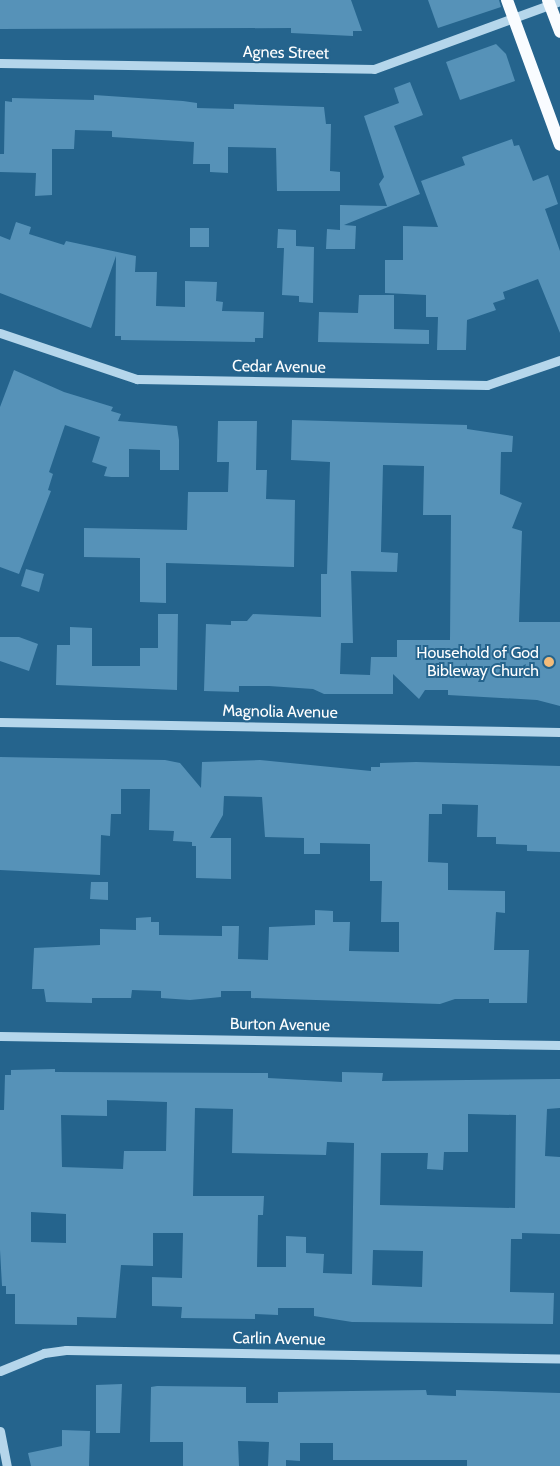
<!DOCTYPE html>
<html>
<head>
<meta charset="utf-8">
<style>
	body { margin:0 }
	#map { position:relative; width:560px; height:1466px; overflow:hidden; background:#25648d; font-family:Cabin,sans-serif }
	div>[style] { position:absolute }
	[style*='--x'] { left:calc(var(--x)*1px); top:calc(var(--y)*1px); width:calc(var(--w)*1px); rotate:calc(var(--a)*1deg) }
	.building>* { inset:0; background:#5692b8 }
	.minor>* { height:9px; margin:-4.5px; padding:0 4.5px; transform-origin:4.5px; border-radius:4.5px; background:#b5d6eb }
	.major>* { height:12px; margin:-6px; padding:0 6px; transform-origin:6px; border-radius:6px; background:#f9fcff }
	.dots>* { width:14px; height:14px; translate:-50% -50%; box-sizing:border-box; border:2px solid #25648d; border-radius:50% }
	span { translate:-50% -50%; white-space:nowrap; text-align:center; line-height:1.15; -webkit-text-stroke:4px #25648d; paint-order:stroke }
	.street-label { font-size:16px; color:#fff }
	.poi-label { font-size:16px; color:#fff }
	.right { translate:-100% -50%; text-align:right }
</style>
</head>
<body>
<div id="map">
	<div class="building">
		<i style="clip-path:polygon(0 0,351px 0,362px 31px,353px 31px,353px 36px,291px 33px,291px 28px,0 29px)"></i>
		<i style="clip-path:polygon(428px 0,499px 0,501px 7px,438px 28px)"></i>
		<i style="clip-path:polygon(496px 44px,506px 54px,515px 81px,460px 100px,446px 62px)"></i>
		<i style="clip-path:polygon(410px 82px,423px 115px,394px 126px,420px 194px,344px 225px,356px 226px,355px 249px,326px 249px,327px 229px,340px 230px,340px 205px,387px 206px,379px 184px,384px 177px,364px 116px,399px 103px,394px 88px)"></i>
		<i style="clip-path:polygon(94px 95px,183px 101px,197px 103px,197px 108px,234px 109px,234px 104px,324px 107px,326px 124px,331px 124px,330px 171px,340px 172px,340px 191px,277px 191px,276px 148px,228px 147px,228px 173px,210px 172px,210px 164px,193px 164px,194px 142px,112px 137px,112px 131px,75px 130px,74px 149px,52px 149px,52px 195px,35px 196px,36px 173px,0 172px,0 154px,4px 154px,5px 101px,12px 102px,12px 98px,94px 100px)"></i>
		<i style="clip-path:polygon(512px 139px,514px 146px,519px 145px,533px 181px,548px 175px,558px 204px,545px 209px,560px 251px,560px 333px,538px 279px,503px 292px,505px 299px,493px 303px,496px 310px,467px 320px,466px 350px,437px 350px,438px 317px,426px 317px,426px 295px,385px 293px,385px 260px,403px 260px,403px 226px,438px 227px,421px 181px,465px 165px,462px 157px)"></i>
		<i style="clip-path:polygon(16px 222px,31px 227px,29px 234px,64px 245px,66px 241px,136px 256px,135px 272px,157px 272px,156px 306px,185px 307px,185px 281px,217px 282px,216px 301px,223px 302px,222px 311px,264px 312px,263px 338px,255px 338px,255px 342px,121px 340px,121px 336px,115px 336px,116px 256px,91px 328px,0 293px,0 236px,10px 240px)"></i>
		<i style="clip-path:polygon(190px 228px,209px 228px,209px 247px,190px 247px)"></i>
		<i style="clip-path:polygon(278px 229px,296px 230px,296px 246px,314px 247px,313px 303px,299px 302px,299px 296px,282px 295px,284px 248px,277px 248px)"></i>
		<i style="clip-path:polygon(359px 295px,394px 295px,394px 329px,429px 330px,429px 344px,318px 342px,319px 312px,358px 313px)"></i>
		<i style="clip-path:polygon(14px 370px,64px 392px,113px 407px,111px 411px,121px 414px,118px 421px,177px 426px,179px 440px,179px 470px,160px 470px,160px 450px,129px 449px,129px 477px,111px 477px,104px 476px,107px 467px,92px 462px,100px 437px,65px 425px,49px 472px,53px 474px,48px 490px,51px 491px,19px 574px,0 567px,0 407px)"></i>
		<i style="clip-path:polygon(evenodd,292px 420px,467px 425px,467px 429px,513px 436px,512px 452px,501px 452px,500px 494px,522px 503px,512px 528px,522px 531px,519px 622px,560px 622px,560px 706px,537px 700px,448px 695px,448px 690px,425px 690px,419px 699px,393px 674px,393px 694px,324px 694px,313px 689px,269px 686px,239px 686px,239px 692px,204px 691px,206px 624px,231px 625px,231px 621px,247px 621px,253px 614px,321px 617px,321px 574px,327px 574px,330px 462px,291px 460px,292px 420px,383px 465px,424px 466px,423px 515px,451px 515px,450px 640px,397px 640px,397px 657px,371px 657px,370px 675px,340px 674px,341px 643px,353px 643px,351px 571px,397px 572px,398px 553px,381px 552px,383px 465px)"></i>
		<i style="clip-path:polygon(218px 421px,257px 421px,256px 470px,267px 470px,266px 499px,295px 500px,294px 567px,166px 563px,166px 603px,140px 602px,140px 558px,84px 557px,84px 528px,187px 530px,188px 492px,228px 492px,229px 462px,217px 462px)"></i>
		<i style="clip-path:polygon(26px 569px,44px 574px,39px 592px,21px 586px)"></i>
		<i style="clip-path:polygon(158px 614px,178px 614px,177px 690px,56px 685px,57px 645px,70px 645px,70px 627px,92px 628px,92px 666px,140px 666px,140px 648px,158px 648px)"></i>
		<i style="clip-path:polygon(0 637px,19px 637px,38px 644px,29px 671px,0 661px)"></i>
		<i style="clip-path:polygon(0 757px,165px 760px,180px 763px,201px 788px,202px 762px,260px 760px,371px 771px,371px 767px,380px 767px,380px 763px,416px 762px,560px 766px,560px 852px,527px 851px,527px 845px,496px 844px,496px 837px,477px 837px,478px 805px,442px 804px,442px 814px,429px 814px,428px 862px,448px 863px,448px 890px,505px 891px,505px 913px,496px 912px,494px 950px,529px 950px,527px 1003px,489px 1003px,489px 999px,455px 999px,440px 1004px,251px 998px,251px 991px,221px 991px,221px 997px,190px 1000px,161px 998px,161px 991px,132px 990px,131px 998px,92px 998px,92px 1003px,46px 1002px,44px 989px,32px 989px,34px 948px,100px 945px,100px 929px,136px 930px,136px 918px,151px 917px,151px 922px,159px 922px,159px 935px,222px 936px,222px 926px,239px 926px,238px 959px,268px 960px,269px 927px,315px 925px,315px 910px,333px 911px,333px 922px,350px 922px,349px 951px,399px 952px,399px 922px,381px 922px,382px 881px,370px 881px,370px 844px,320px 843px,320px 854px,304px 854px,304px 838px,265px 837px,262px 797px,224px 796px,223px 815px,210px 838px,231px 838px,231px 879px,196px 878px,196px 846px,192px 846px,192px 842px,173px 841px,174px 831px,149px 830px,150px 789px,121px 789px,121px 814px,111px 814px,110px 836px,101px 835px,100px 875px,0 870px)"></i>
		<i style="clip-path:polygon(91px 882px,108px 882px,108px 900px,90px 899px)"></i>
		<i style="clip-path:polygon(evenodd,55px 1069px,55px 1072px,268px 1073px,268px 1078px,342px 1082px,342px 1072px,383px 1073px,382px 1081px,560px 1079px,560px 1108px,547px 1109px,545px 1156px,560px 1157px,560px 1234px,522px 1233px,522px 1239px,511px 1239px,510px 1292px,554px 1293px,553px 1324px,352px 1322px,314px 1316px,314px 1308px,278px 1308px,278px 1315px,255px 1314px,255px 1319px,181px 1318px,182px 1307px,152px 1306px,152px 1277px,182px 1278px,183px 1233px,153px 1233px,153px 1266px,121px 1265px,116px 1318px,77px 1317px,77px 1325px,15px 1324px,15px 1294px,6px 1294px,6px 1286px,2px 1286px,0 1250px,0 1110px,4px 1110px,5px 1075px,11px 1075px,11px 1070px,55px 1069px,107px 1100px,167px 1102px,166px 1151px,124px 1151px,123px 1169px,62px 1167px,61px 1115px,107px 1116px,107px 1100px,55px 1069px,195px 1108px,233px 1109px,232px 1153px,326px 1155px,327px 1142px,354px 1143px,352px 1274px,323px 1273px,324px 1254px,306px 1253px,306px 1237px,286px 1236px,286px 1267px,257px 1267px,258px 1215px,263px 1215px,264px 1196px,193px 1196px,195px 1108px,55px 1069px,468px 1114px,516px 1115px,515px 1208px,380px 1205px,381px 1153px,428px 1153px,427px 1169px,443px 1170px,444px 1152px,468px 1152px,468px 1114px,55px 1069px,31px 1212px,66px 1214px,66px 1243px,31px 1242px,31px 1212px,55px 1069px,373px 1250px,423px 1251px,422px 1287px,372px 1285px,373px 1250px)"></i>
		<i style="clip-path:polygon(122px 1384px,120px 1433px,96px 1433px,96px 1385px)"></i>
		<i style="clip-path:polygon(157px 1386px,246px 1387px,246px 1403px,278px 1403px,278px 1392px,426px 1390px,427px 1395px,456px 1396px,456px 1390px,560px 1393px,560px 1466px,467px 1466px,467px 1460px,333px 1460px,333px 1443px,300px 1443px,300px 1461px,286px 1460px,286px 1466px,268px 1466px,269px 1442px,238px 1441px,239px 1466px,183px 1466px,183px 1442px,150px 1442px,151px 1387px)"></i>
		<i style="clip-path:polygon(62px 1430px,90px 1431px,89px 1466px,31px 1466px,28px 1453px,62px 1446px)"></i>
	</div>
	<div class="minor">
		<i style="--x:0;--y:63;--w:374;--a:0.9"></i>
		<i style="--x:374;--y:69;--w:198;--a:-20.1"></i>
		<i style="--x:0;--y:333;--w:145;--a:18.6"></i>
		<i style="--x:137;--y:379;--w:350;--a:1"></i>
		<i style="--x:487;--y:385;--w:77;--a:-18.9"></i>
		<i style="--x:0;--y:722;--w:560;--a:1.02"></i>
		<i style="--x:0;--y:1036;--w:560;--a:0.92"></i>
		<i style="--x:0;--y:1371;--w:48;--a:-22.2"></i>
		<i style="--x:44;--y:1353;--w:22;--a:-8"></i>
		<i style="--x:66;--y:1350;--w:494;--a:1"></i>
		<i style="--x:0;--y:1431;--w:36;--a:79"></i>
	</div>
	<div class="major">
		<i style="--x:507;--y:0;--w:154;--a:69.9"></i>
		<i style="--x:548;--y:0;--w:34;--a:69"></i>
	</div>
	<div class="dots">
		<i style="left:549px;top:662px;background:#f4bc79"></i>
	</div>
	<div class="street-label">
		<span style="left:286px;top:53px;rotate:1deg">Agnes Street</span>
		<span style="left:279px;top:367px;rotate:1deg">Cedar Avenue</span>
		<span style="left:280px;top:712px;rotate:1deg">Magnolia Avenue</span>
		<span style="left:280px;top:1025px;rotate:1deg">Burton Avenue</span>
		<span style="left:279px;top:1339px;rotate:1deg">Carlin Avenue</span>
	</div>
	<div class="poi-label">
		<span class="right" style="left:539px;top:662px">Household of God<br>Bibleway Church</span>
	</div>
</div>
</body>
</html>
